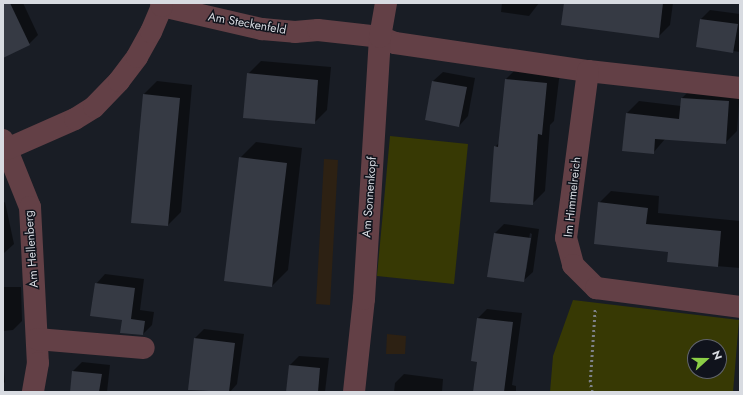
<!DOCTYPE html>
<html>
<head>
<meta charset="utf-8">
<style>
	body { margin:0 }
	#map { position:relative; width:743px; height:395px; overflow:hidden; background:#191d25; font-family:Jost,sans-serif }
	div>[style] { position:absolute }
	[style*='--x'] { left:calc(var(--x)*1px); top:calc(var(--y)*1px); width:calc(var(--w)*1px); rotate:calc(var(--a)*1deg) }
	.industrial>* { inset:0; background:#2d2113 }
	.green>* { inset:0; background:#373904 }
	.shadow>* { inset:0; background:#0007 }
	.building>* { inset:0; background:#363a44 }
	.path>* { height:2.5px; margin-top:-1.25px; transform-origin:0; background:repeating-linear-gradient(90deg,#7e8289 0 2px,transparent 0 5px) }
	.minor>* { height:22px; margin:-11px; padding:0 11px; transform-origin:11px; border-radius:11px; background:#634046 }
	span { translate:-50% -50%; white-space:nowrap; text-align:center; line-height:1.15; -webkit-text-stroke:3px #10131c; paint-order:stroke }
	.street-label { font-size:12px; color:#d8dbe1 }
	.frame { position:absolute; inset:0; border:4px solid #d8dbe1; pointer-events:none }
	.north { position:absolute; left:687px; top:339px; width:40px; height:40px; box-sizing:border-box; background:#10131c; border:1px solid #60636b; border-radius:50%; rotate:69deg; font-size:11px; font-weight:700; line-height:16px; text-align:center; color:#d8dbe1 }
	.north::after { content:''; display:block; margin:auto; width:14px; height:18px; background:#8bce46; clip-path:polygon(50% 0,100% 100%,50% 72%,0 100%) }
</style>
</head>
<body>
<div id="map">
	<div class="industrial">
		<i style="clip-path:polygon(324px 159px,338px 160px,330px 305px,316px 304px)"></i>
		<i style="clip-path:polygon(387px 334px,406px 336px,405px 354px,386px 354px)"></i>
	</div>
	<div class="green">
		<i style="clip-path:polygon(390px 136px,468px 144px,454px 284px,377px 276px)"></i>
		<i style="clip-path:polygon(evenodd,573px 300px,739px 320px,733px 392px,550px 392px,553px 356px,573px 300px,695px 347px,719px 347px,719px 371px,695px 371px,695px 347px)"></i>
	</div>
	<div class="shadow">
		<i style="clip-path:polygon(3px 3px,23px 3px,38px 35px,29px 44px,3px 57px)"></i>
		<i style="clip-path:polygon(502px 3px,539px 3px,529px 16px,501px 12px)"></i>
		<i style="clip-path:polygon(565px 3px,673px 3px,670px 25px,658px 37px)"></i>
		<i style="clip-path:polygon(710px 10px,740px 14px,740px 52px,697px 46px,701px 19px)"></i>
		<i style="clip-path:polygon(261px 61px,331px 67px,327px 110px,314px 123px,248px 74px)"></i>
		<i style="clip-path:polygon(519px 66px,560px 71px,554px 121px,550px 125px,545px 191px,532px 204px,495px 147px,499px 143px,506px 79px)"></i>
		<i style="clip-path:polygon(443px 72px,475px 78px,468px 116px,459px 126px,433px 81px)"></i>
		<i style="clip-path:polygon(157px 81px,192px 85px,181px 212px,168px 225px,144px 94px)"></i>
		<i style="clip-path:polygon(693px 87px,740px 90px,737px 131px,726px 142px,665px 139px,653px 153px,623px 150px,627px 113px,639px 101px,681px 106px,682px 98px)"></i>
		<i style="clip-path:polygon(256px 142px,302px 148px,288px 270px,272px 286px,240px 158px)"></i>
		<i style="clip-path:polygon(611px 191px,659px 196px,658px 213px,740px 221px,740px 268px,668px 262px,669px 251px,599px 203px)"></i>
		<i style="clip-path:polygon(5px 202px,14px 244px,3px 254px,3px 203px)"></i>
		<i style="clip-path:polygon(evenodd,504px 224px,539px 229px,533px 272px,523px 281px,495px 233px,504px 224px,530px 233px,532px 234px,526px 272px,524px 272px,530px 233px)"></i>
		<i style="clip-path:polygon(105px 274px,144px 279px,140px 310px,154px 312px,152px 325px,143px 334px,123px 319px,96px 284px)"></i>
		<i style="clip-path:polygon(3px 287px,21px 287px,22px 321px,13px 330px,3px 331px)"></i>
		<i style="clip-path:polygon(487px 309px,522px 313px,512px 385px,516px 386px,516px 392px,474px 392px,478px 361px,472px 360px,478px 318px)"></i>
		<i style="clip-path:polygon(204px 329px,244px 334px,237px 384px,230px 392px,189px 390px,195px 338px)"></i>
		<i style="clip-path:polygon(299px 356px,329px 358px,325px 392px,287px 392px,290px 365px)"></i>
		<i style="clip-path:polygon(3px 361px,5px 382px,3px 384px)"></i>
		<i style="clip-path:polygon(82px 362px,110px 365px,107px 392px,71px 392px,73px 371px)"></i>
		<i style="clip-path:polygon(404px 374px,443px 379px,442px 392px,394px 392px,395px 383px)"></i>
	</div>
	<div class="building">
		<i style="clip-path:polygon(3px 3px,10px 3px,30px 45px,3px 58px)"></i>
		<i style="clip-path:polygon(564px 3px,663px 3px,659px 38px,561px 25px)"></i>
		<i style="clip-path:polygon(700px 19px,738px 24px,733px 53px,696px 47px)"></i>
		<i style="clip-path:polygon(247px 73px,318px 80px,315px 124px,243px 118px)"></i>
		<i style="clip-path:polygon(505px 79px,547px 83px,542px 135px,538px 134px,533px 205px,490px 202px,494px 146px,498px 147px)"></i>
		<i style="clip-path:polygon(432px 81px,467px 87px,459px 127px,425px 120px)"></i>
		<i style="clip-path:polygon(143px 94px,180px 98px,168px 226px,131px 223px)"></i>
		<i style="clip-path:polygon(681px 98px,729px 101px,726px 144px,655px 139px,654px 154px,622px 151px,626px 113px,679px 119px)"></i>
		<i style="clip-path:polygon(239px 157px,287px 163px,272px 287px,224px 281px)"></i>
		<i style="clip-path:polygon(598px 202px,648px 208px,646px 224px,721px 231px,718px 267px,667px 262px,668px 252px,594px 244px)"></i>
		<i style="clip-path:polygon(494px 233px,531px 238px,524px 282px,487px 277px)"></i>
		<i style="clip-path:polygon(95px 283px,135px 288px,131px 319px,145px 321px,143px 335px,120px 333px,122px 320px,90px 316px)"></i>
		<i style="clip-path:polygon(477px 318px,513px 322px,504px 392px,473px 392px,477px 362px,471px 361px)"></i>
		<i style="clip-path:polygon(194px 338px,235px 343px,229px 392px,188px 390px)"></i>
		<i style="clip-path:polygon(289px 365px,320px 368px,318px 392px,286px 392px)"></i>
		<i style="clip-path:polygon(72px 371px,102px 374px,99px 392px,70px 392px)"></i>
	</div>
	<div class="path">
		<i style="--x:592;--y:392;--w:10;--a:-101"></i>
		<i style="--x:590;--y:382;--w:73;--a:-86.1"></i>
	</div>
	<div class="minor">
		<i style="--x:162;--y:6;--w:103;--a:13"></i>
		<i style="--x:262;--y:29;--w:33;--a:5"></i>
		<i style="--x:295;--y:32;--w:23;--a:-5"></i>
		<i style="--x:318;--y:30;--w:62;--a:6.4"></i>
		<i style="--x:380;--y:37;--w:16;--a:22"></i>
		<i style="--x:395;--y:43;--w:195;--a:8.3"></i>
		<i style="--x:588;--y:71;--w:153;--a:6.4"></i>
		<i style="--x:588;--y:71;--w:168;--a:97.5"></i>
		<i style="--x:566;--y:238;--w:28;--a:75"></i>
		<i style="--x:573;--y:265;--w:33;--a:45"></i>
		<i style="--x:596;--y:288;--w:145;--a:7.5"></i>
		<i style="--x:3;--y:140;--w:72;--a:68.1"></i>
		<i style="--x:30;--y:207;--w:156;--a:87.1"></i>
		<i style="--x:38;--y:363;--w:29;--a:100"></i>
		<i style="--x:7;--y:149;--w:74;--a:-23.8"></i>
		<i style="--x:75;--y:119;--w:22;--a:-32"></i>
		<i style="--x:94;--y:107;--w:36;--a:-46"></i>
		<i style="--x:119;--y:81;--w:30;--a:-53"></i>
		<i style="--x:137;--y:57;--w:29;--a:-61"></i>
		<i style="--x:151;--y:32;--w:28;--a:-67"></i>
		<i style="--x:162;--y:6;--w:3;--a:-108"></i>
		<i style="--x:37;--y:339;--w:107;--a:4.8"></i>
		<i style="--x:354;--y:392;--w:94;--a:-83.9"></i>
		<i style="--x:364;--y:299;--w:262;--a:-86.5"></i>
		<i style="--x:380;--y:37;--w:35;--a:-80"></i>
	</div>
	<div class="street-label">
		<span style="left:247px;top:24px;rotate:10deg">Am Steckenfeld</span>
		<span style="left:370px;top:197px;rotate:-86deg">Am Sonnenkopf</span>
		<span style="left:573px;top:197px;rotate:-84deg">Im Himmelreich</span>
		<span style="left:32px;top:249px;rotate:-94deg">Am Hellenberg</span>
	</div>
	<div class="frame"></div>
	<div class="north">N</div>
</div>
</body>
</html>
